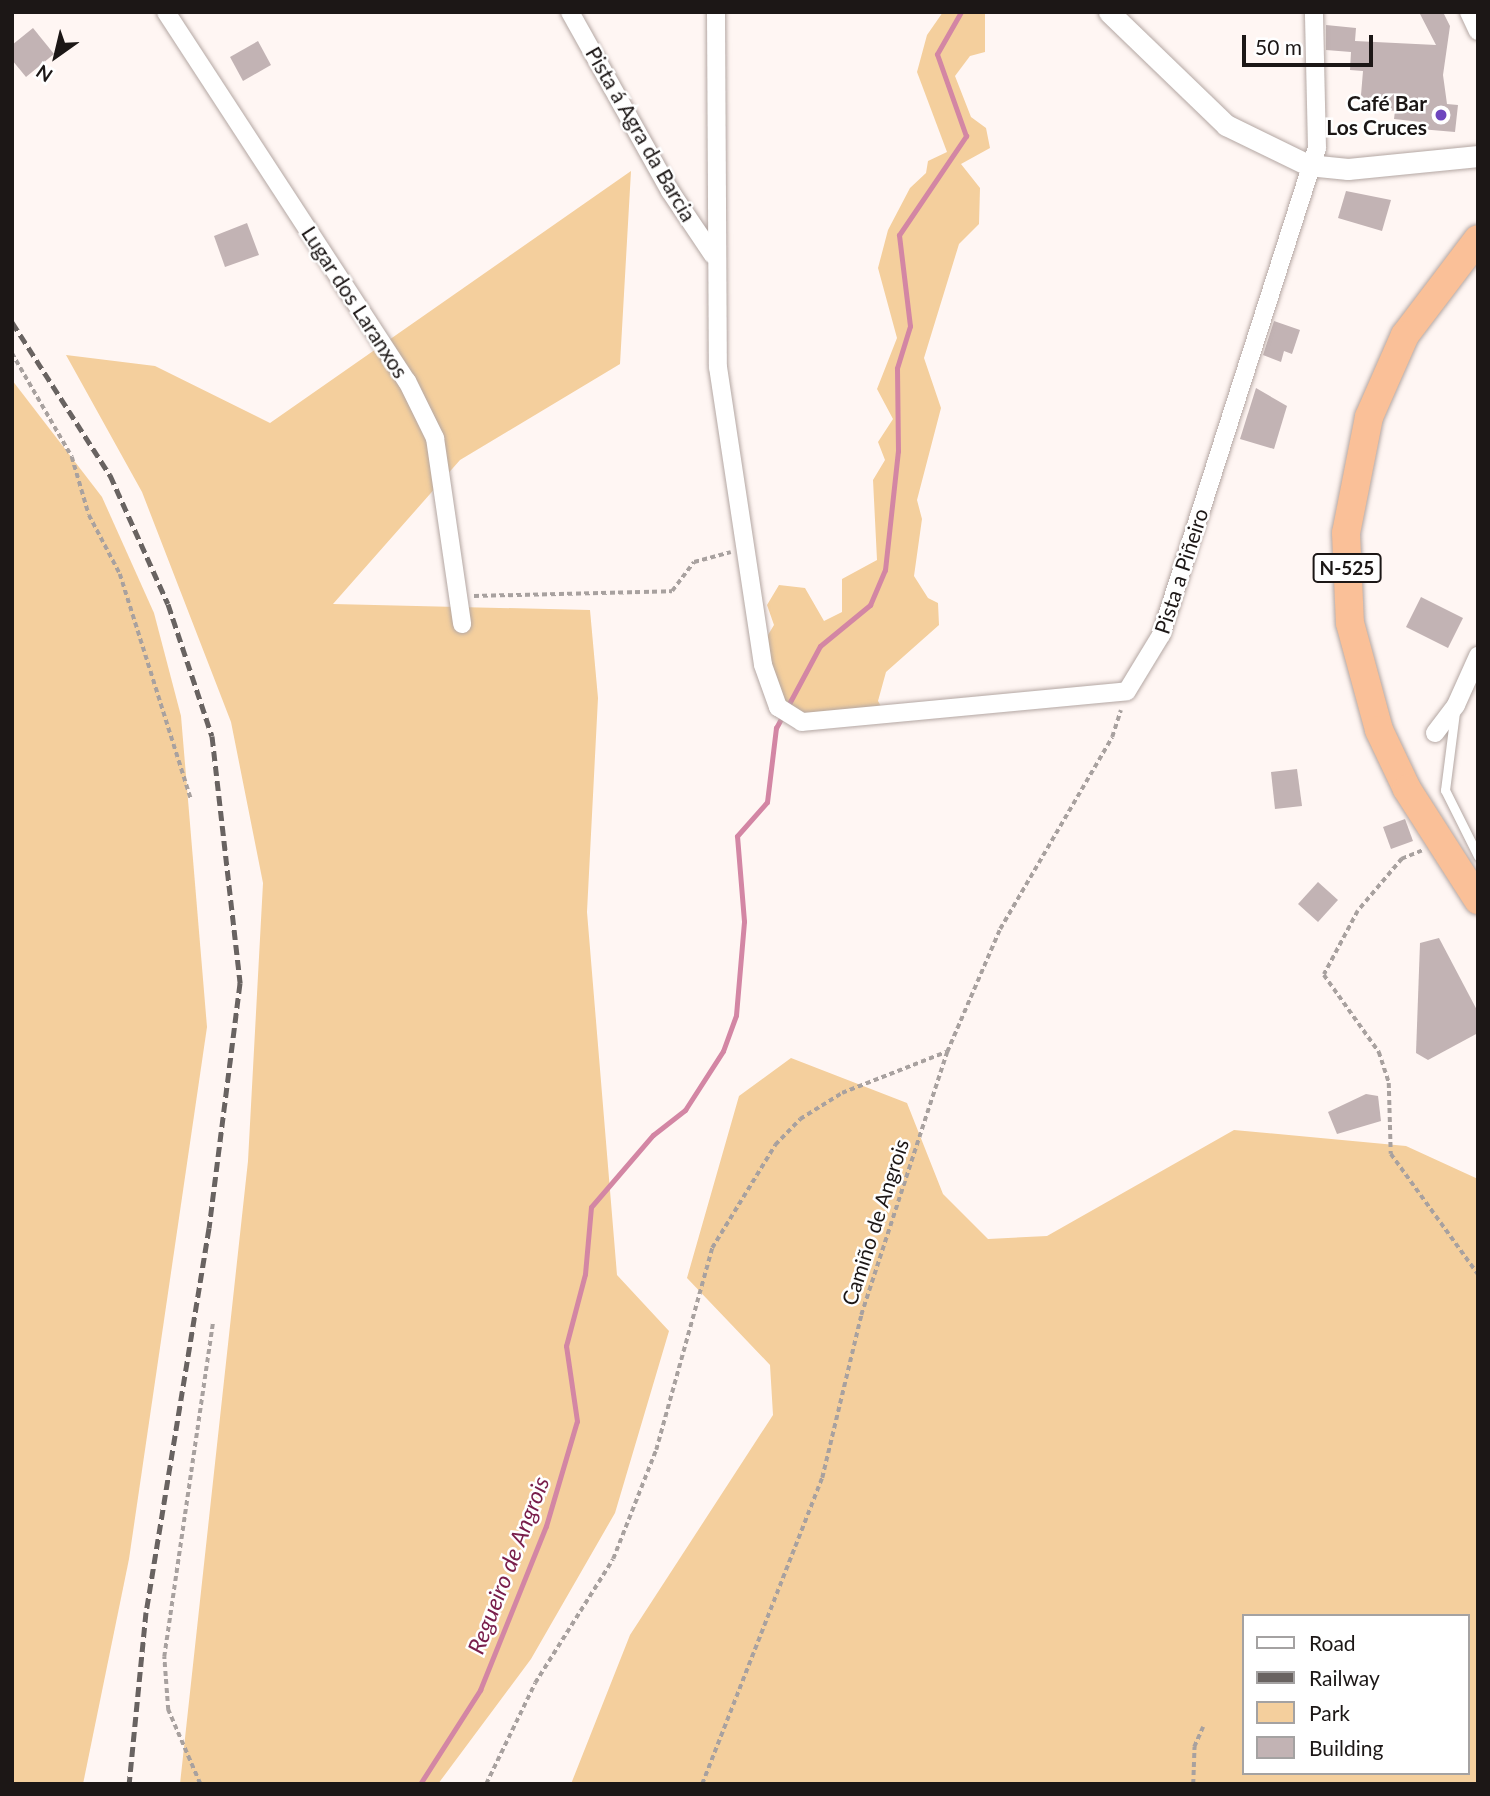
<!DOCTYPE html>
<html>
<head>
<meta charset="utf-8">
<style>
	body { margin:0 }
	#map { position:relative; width:1490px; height:1796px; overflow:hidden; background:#fff6f3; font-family:Lato,sans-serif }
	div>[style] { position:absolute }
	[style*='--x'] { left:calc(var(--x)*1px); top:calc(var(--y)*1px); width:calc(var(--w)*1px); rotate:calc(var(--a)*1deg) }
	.green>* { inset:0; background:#f4cf9d }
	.stream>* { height:5px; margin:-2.5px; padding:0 2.5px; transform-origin:2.5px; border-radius:2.5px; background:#d386a4 }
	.building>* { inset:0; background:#c2b3b4 }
	.path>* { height:3.5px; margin-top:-1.75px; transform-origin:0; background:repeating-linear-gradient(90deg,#a8a19f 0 5px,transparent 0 8.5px) }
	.roads { filter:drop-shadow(0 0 2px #b4a7a3) drop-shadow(0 0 2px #b4a7a3) }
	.service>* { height:9px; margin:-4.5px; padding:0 4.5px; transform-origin:4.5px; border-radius:4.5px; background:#fff }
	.minor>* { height:18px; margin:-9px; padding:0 9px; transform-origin:9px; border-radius:9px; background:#fff }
	.tertiary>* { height:21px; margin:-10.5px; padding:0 10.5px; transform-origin:10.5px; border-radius:10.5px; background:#fff }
	.trunk>* { height:28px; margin:-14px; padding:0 14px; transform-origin:14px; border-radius:14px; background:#fac098 }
	.rail>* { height:5px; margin-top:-2.5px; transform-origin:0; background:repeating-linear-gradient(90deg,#696361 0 10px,transparent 0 15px) }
	.dots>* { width:19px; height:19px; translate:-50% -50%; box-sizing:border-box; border:4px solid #fff; border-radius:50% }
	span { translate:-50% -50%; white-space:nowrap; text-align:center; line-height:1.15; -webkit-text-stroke:5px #fff; paint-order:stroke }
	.shield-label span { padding:2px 5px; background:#fff; border:2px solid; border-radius:5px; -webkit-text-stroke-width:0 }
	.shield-label { font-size:19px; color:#1c1716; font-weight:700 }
	.poi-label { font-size:21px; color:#1c1716; font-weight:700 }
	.right { translate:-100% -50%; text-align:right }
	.street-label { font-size:21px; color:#1c1716 }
	.water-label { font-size:23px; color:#781d4a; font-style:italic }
	.frame { position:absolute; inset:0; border:14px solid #1c1716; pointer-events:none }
	.legend { position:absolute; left:1242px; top:1614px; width:228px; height:161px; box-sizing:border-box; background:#fff; border:2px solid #a4a2a2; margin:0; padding:9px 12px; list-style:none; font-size:21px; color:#1c1716 }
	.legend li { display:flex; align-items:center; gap:14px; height:35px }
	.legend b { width:35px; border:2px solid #a4a2a2 }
	.north { position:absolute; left:21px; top:21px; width:70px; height:70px; -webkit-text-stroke:5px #fff; paint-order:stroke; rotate:214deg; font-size:19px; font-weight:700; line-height:28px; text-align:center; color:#1c1716 }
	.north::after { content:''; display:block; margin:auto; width:24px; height:32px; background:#1c1716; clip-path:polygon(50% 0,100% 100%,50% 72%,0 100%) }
	.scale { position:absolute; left:1242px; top:35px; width:131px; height:32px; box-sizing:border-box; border:4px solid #1c1716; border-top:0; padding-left:9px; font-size:21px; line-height:24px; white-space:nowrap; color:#1c1716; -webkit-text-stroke:5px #fff; paint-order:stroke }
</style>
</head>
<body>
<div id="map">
	<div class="green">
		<i style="clip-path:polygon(943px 12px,985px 12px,985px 52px,970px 56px,955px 76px,971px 117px,986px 128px,990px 148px,961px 164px,980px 188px,979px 224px,959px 244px,924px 358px,941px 408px,917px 500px,922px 519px,914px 576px,928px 598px,938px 603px,939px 625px,886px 672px,878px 701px,883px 710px,803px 716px,781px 704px,765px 640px,774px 625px,767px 605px,779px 585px,805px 588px,824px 621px,842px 612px,842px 579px,877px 560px,873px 480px,885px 460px,878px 442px,893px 419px,877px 389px,897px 338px,878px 268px,888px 230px,910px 188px,926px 173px,928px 161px,947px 152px,917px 72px,927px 35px)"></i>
		<i style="clip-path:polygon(631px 171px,620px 364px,460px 460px,333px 604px,590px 610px,598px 698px,587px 912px,617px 1275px,669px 1331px,615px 1513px,531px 1659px,438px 1784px,180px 1784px,248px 1161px,263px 883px,231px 722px,142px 492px,66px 355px,155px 366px,270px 423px)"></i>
		<i style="clip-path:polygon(12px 380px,102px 497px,154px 613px,181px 716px,207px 1027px,129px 1559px,83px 1784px,12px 1784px)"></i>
		<i style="clip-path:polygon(evenodd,791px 1058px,907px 1103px,943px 1194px,988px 1239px,1047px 1236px,1234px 1130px,1406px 1146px,1478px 1179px,1478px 1784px,571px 1784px,630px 1635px,773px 1415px,770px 1365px,687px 1278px,739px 1096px,791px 1058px,1243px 1616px,1467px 1616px,1467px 1773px,1243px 1773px,1243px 1616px)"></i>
	</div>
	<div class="stream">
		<i style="--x:420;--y:1784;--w:112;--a:-57.4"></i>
		<i style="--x:480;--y:1690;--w:177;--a:-68.1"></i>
		<i style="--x:546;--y:1526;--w:109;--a:-73.6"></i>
		<i style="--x:577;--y:1421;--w:76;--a:-98.3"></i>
		<i style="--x:566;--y:1346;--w:74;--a:-75.2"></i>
		<i style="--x:585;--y:1274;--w:67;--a:-84.9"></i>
		<i style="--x:591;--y:1207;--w:95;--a:-49.3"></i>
		<i style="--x:653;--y:1135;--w:41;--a:-38"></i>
		<i style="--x:685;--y:1110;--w:70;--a:-57.2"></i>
		<i style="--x:723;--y:1051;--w:38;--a:-70"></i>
		<i style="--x:736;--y:1015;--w:94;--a:-85.1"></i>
		<i style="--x:744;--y:921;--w:85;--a:-94.7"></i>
		<i style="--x:737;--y:836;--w:45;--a:-48.6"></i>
		<i style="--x:767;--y:802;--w:75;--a:-83.1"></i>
		<i style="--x:776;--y:728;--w:93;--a:-61.8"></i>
		<i style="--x:820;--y:646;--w:65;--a:-39.4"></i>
		<i style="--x:870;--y:605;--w:38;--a:-67"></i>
		<i style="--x:885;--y:570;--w:120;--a:-83.8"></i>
		<i style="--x:898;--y:451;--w:83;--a:-90.7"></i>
		<i style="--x:897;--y:368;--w:44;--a:-72.8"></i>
		<i style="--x:910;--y:326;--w:92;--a:-96.9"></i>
		<i style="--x:899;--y:235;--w:120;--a:-55.9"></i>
		<i style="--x:966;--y:136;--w:87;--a:-109.5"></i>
		<i style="--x:937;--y:54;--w:48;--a:-60.3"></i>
	</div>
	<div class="building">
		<i style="clip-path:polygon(1419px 12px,1443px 12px,1450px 26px,1443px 75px,1447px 104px,1458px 105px,1455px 132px,1420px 129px,1421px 122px,1394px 119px,1395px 111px,1360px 107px,1363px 71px,1350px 70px,1351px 52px,1326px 50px,1326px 25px,1356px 28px,1355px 41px,1436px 45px)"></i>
		<i style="clip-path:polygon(33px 28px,54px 54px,26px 77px,12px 60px,12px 45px)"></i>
		<i style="clip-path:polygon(258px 41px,271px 65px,243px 81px,230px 57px)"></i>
		<i style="clip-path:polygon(1346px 191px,1391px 200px,1382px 231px,1338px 218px)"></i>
		<i style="clip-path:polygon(247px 223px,259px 255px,225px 267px,214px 236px)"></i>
		<i style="clip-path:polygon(1274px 321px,1300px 330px,1292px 354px,1284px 351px,1281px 362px,1263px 355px)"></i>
		<i style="clip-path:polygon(1256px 388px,1287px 406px,1274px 449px,1240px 439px)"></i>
		<i style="clip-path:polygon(1421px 597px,1463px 618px,1448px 648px,1406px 627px)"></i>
		<i style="clip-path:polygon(1297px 769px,1302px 806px,1275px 809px,1271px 772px)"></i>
		<i style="clip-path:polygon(1405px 819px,1413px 841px,1391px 849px,1383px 827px)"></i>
		<i style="clip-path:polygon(1318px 882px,1338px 900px,1318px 922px,1298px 904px)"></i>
		<i style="clip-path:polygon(1439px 938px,1478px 1012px,1478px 1033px,1428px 1060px,1416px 1053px,1420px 943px)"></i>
		<i style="clip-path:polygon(1366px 1094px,1378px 1096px,1381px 1121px,1337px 1134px,1328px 1112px)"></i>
	</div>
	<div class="path">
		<i style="--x:12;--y:353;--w:120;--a:60"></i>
		<i style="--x:72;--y:457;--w:60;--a:73.7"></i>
		<i style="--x:89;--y:515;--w:67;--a:62.3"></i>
		<i style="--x:120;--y:574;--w:236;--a:72.5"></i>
		<i style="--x:474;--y:596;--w:198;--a:-1.4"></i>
		<i style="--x:672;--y:591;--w:36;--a:-53"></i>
		<i style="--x:694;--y:562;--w:38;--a:-15"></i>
		<i style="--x:1422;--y:851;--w:22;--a:158"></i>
		<i style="--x:1402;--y:859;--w:68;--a:130.2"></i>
		<i style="--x:1358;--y:911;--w:72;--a:118"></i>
		<i style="--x:1324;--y:975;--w:95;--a:54.5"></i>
		<i style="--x:1379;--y:1052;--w:33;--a:72"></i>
		<i style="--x:1389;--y:1083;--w:71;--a:88.4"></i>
		<i style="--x:1391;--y:1154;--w:148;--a:54.1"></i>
		<i style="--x:200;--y:1784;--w:81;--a:-113.4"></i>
		<i style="--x:168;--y:1710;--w:53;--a:-94.3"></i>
		<i style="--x:164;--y:1657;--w:338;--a:-81.7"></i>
		<i style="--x:486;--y:1784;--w:112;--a:-64.1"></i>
		<i style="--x:535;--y:1683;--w:146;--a:-57.8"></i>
		<i style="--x:613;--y:1559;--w:117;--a:-68.5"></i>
		<i style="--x:656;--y:1450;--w:210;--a:-74.5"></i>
		<i style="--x:712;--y:1248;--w:121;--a:-58.5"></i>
		<i style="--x:775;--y:1145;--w:36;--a:-46"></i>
		<i style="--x:800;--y:1119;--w:49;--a:-31.8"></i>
		<i style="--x:842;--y:1093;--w:112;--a:-21.5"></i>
		<i style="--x:702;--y:1784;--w:329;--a:-68.6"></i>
		<i style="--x:822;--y:1478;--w:168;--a:-76.5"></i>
		<i style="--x:861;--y:1315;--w:277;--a:-71.9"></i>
		<i style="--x:947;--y:1052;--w:134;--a:-66.7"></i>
		<i style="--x:1000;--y:929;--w:222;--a:-59.7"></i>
		<i style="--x:1112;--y:737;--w:28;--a:-72"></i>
		<i style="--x:1193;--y:1784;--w:37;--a:-88"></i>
		<i style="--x:1194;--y:1747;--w:22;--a:-66"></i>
	</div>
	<div class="roads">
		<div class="service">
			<i style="--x:1455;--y:712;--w:79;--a:97.3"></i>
			<i style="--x:1445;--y:790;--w:74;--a:63.4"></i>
		</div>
		<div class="minor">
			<i style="--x:166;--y:12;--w:441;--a:56.9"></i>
			<i style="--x:407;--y:381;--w:64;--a:63.8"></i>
			<i style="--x:435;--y:438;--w:188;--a:81.7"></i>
			<i style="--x:570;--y:12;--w:205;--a:60.8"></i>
			<i style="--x:670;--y:191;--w:77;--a:56.1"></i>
			<i style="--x:716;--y:12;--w:355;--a:89.7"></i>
			<i style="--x:718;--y:367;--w:301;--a:81.4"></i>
			<i style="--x:763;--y:665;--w:45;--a:70.3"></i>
			<i style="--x:778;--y:707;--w:28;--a:32"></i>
			<i style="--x:802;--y:722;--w:326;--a:-5.4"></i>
			<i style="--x:1127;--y:691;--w:66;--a:-58.7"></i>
			<i style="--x:1161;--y:635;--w:511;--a:-72.24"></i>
			<i style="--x:1317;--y:148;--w:136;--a:-91.3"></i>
			<i style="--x:1469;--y:12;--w:21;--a:65"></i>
			<i style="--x:1435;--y:733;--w:35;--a:-53"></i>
			<i style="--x:1456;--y:705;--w:54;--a:-65.8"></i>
		</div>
		<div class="tertiary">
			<i style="--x:1109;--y:12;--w:163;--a:44"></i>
			<i style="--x:1226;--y:125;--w:91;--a:26"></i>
			<i style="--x:1308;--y:165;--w:40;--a:5.7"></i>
			<i style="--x:1348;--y:169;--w:131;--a:-5.7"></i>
		</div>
		<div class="trunk">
			<i style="--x:1478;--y:239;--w:121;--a:127.2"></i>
			<i style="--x:1405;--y:335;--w:90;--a:113.7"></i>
			<i style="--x:1369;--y:417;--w:118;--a:101.2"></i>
			<i style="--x:1346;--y:533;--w:90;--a:87.5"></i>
			<i style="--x:1350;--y:623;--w:111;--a:74.8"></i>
			<i style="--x:1379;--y:730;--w:65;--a:64.6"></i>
			<i style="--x:1407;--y:789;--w:132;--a:57.4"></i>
		</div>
	</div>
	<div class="rail">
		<i style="--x:12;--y:322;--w:182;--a:57.4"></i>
		<i style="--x:110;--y:475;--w:141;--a:65.8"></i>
		<i style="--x:168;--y:604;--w:139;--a:71.6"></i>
		<i style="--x:212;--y:736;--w:249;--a:83.5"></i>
		<i style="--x:240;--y:983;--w:247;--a:97.2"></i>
		<i style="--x:209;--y:1228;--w:389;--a:99.3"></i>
		<i style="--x:146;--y:1612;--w:173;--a:95.6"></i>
	</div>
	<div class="dots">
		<i style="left:1441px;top:115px;background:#6e46be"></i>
	</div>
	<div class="shield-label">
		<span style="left:1347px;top:568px">N-525</span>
	</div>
	<div class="poi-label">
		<span class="right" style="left:1427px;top:115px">Café Bar<br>Los Cruces</span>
	</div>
	<div class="street-label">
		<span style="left:641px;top:134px;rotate:60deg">Pista á Agra da Barcia</span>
		<span style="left:355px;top:302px;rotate:57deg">Lugar dos Laranxos</span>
		<span style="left:1181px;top:571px;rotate:-72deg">Pista a Piñeiro</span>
		<span style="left:875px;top:1222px;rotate:-72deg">Camiño de Angrois</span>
	</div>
	<div class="water-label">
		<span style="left:508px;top:1565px;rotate:-69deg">Regueiro de Angrois</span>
	</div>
	<div class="frame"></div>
	<ul class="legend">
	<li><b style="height:9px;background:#fff"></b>Road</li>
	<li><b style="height:9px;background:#696361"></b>Railway</li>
	<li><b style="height:19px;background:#f4cf9d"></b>Park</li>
	<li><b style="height:19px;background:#c2b3b4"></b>Building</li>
	</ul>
	<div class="north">N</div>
	<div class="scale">50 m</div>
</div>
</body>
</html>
